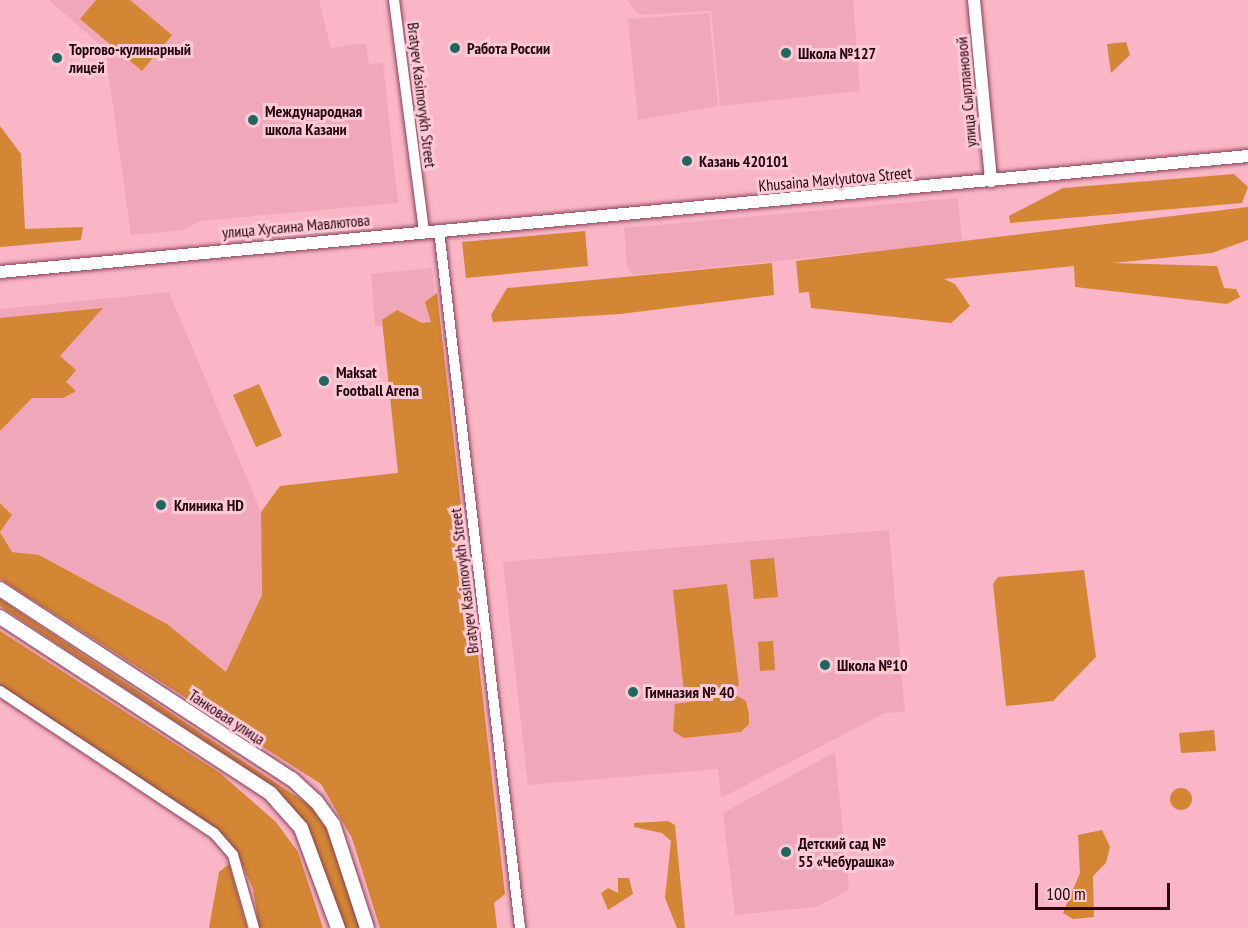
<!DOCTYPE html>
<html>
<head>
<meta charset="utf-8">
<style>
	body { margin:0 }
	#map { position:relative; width:1248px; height:928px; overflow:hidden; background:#fab6c6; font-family:"PT Sans Narrow",sans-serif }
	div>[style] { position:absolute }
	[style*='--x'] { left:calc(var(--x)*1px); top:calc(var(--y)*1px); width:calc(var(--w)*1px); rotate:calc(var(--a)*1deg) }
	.built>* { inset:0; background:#f0a7ba }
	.green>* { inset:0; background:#d38634 }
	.round { border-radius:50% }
	.roads { filter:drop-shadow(0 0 2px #883f55) drop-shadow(0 0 2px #883f55) }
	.minor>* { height:10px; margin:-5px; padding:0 5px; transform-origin:5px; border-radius:5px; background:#fff }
	.tertiary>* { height:12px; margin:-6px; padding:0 6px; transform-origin:6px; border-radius:6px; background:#fff }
	.secondary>* { height:14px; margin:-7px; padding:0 7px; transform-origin:7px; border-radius:7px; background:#fff }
	.dots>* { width:16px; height:16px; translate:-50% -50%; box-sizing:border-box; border:3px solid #fdc9d5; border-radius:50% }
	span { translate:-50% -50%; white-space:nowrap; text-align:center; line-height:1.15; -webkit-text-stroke:6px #fdc9d5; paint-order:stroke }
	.poi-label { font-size:16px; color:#230610; font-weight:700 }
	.left { translate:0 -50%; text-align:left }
	.street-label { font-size:16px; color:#230610 }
	.scale { position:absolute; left:1035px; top:883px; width:135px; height:27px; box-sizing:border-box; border:3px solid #230610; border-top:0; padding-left:8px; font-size:18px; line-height:21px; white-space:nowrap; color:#230610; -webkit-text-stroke:4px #fdc9d5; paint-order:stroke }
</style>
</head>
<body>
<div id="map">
	<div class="built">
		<i style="clip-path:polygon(49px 0,319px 0,331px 48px,366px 43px,369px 64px,383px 63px,398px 203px,200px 221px,184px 230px,131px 235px,105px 49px)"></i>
		<i style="clip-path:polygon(627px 0,853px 0,860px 91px,720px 106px,711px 11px,639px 15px)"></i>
		<i style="clip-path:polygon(709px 13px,718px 106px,638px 120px,628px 19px)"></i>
		<i style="clip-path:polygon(958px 198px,962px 243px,633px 275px,627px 266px,624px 228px)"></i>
		<i style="clip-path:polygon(432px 268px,438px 324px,375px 326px,371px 274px)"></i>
		<i style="clip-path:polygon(169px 292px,261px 512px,262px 595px,226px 672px,167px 624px,39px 555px,12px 552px,0 531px,0 309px)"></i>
		<i style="clip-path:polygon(889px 530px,905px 712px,885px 713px,721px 798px,718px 769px,528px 785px,503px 562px)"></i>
		<i style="clip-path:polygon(835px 752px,849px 890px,816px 907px,735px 915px,723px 813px)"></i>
	</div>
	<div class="green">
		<i style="clip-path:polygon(96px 0,130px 0,172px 35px,142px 71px,80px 19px)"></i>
		<i style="clip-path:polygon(1126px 42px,1130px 55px,1111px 73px,1107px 44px)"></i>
		<i style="clip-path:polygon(0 126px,21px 154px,25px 229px,83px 227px,81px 240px,0 247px)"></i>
		<i style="clip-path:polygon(1234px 174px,1248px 187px,1242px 203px,1010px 223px,1009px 216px,1063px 188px)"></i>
		<i style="clip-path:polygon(1248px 207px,1248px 240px,1212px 253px,1113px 263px,1217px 266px,1224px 288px,1236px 289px,1240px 297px,1227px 304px,1075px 287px,1074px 266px,944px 279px,955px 284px,970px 306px,951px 323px,811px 308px,809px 292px,799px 293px,796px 261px)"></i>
		<i style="clip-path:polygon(585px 231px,588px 266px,466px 278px,462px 242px)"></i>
		<i style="clip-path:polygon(772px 263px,774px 295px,620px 314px,493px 322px,491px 315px,507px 288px)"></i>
		<i style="clip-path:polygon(437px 293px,505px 894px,494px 903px,497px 928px,380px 928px,352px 838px,321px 784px,0 579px,0 503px,12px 515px,0 532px,12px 552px,39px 555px,167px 624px,226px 672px,262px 595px,261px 512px,280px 486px,398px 473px,382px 320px,397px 310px,422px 323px,431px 322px,425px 302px)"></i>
		<i style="clip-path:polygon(103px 308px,60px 356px,76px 370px,66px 382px,76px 391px,63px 398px,32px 398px,0 431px,0 318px)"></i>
		<i style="clip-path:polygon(259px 384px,282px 436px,256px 447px,233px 395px)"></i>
		<i style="clip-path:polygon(774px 558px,778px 597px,754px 599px,750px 560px)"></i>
		<i style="clip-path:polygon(1084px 570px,1096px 657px,1053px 701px,1006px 706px,993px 584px,998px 577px)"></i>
		<i style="clip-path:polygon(727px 584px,739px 686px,684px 692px,673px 590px)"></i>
		<i style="clip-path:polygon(0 599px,312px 807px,326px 828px,360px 928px,343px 928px,312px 836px,276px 788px,0 606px)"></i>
		<i style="clip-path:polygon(0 631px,220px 773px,276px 822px,298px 852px,323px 928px,259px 928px,253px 889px,238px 855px,215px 830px,0 685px)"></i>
		<i style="clip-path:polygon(773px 641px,775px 670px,760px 671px,758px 642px)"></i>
		<i style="clip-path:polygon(736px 695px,746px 701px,749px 714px,749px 724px,741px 732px,684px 738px,673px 731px,675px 704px)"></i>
		<i style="clip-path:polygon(1214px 730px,1216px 751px,1181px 753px,1179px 733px)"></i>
		<i class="round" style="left:1170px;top:788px;width:22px;height:22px"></i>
		<i style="clip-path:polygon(668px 821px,675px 825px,685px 928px,677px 928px,665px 898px,671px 841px,662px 833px,634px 827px,634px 823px)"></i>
		<i style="clip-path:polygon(1102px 830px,1110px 847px,1106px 863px,1093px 876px,1094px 917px,1073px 919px,1063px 913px,1080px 873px,1078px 835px)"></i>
		<i style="clip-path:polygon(229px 864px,247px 928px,209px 928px,219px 872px)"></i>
		<i style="clip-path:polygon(618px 878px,629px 878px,633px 894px,608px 910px,601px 893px,608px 888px,618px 893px)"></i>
	</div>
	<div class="roads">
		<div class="minor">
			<i style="--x:394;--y:0;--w:232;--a:82.6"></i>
			<i style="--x:439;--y:230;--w:703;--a:83.38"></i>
			<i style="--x:0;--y:691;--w:257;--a:33.6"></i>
			<i style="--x:214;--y:833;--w:29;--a:49"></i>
			<i style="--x:233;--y:855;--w:76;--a:74"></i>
		</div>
		<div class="tertiary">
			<i style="--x:974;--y:0;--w:182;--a:84.6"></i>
			<i style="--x:0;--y:272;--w:1253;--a:-5.31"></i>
		</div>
		<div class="secondary">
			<i style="--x:0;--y:589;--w:348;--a:33.1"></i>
			<i style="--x:292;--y:779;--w:33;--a:43"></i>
			<i style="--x:316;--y:801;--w:29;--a:54"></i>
			<i style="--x:333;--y:824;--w:109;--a:71.9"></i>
			<i style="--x:0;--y:617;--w:322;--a:33.1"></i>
			<i style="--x:270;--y:793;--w:47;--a:48.5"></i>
			<i style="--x:301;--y:828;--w:107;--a:69.7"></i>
		</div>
	</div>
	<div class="dots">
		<i style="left:455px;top:48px;background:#1f685f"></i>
		<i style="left:786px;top:53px;background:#1f685f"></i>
		<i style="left:57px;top:58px;background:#1f685f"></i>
		<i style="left:253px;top:120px;background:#1f685f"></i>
		<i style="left:687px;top:161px;background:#1f685f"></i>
		<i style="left:324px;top:381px;background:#1f685f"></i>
		<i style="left:161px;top:505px;background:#1f685f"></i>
		<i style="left:825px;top:665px;background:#1f685f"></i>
		<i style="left:633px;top:692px;background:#1f685f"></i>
		<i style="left:786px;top:852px;background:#1f685f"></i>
	</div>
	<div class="poi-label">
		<span class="left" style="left:467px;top:48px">Работа России</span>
		<span class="left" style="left:69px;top:58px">Торгово-кулинарный<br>лицей</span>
		<span class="left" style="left:798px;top:53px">Школа №127</span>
		<span class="left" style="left:265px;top:120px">Международная<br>школа Казани</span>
		<span class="left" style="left:699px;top:161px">Казань 420101</span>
		<span class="left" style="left:336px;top:381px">Maksat<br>Football Arena</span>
		<span class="left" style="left:174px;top:505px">Клиника HD</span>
		<span class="left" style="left:837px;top:665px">Школа №10</span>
		<span class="left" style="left:645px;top:692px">Гимназия № 40</span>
		<span class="left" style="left:798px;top:852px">Детский сад №<br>55 «Чебурашка»</span>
	</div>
	<div class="street-label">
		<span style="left:966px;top:92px;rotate:-95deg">улица Сыртлановой</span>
		<span style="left:422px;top:95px;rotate:83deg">Bratyev Kasimovykh Street</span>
		<span style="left:835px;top:179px;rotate:-5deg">Khusaina Mavlyutova Street</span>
		<span style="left:296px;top:226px;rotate:-5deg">улица Хусаина Мавлютова</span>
		<span style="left:464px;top:581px;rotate:-97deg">Bratyev Kasimovykh Street</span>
		<span style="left:227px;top:717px;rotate:33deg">Танковая улица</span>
	</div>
	<div class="scale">100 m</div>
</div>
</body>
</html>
